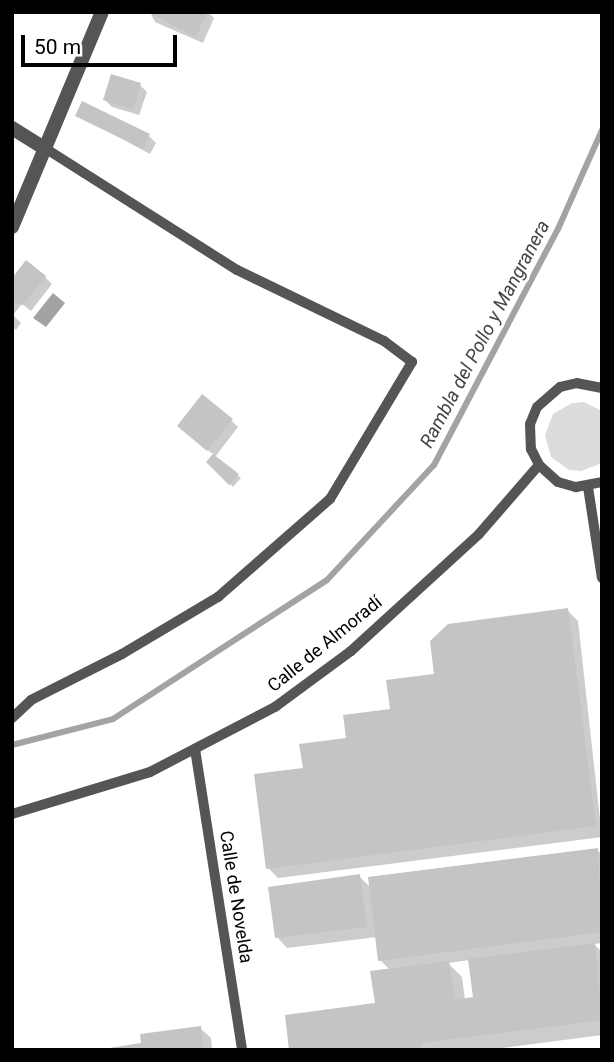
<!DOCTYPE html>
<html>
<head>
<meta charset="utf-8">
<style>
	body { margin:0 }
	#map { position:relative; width:614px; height:1062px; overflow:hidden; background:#fff; font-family:Roboto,sans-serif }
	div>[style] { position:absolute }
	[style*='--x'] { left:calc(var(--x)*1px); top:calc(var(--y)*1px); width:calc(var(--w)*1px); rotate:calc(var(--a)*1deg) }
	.green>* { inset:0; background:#dcdcdc }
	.water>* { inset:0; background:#a3a3a3 }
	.shadow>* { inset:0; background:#0003 }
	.stream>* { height:6px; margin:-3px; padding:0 3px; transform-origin:3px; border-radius:3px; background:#a3a3a3 }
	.building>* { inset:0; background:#c4c4c4 }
	.service>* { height:10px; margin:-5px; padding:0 5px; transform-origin:5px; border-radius:5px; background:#555 }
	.minor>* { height:14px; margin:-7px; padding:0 7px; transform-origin:7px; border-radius:7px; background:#555 }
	span { translate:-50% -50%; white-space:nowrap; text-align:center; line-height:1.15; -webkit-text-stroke:6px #fff; paint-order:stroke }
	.street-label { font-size:18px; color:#000 }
	.water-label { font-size:19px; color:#444; font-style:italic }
	.frame { position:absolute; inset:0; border:14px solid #000; pointer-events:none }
	.scale { position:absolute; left:21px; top:35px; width:156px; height:32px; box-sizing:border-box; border:4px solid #000; border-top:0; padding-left:9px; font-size:21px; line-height:24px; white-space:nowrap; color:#000; -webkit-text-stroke:5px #fff; paint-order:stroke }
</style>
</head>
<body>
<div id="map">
	<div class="green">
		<i style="clip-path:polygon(584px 402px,602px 411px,602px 463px,581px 471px,569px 470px,551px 457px,545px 435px,553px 414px,572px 403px)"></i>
	</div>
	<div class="water">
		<i style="clip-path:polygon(53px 293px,65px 303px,46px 327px,33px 318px)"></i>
	</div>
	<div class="shadow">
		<i style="clip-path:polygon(150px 12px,208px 12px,214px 18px,203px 43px,155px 22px)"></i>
		<i style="clip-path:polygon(140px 85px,147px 92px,139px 115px,112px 107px,105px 100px)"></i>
		<i style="clip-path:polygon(77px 115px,149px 136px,156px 143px,150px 154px)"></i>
		<i style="clip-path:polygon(45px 277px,52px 284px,31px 311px,22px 304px,13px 315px,21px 323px,16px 330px,12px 327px,12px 281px)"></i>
		<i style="clip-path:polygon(231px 420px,238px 427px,215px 457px,241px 478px,233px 487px,208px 462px,214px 455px,186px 433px)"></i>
		<i style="clip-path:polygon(567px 610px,578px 621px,602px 837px,278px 878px,268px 868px,305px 769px,436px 676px)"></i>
		<i style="clip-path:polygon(evenodd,597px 850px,602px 854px,602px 943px,594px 944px,602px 952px,602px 1035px,486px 1050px,291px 1050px,377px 1004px,390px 970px,380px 960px,377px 937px,287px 948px,277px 937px,359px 876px,371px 888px,597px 850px,470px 960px,475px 999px,465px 1000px,462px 977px,448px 963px,470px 960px)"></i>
		<i style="clip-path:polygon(200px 1028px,211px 1038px,212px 1050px,97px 1050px,143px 1044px)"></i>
	</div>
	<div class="stream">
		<i style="--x:12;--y:745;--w:104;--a:-14.4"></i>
		<i style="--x:113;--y:719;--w:255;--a:-33"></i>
		<i style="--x:327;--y:580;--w:157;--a:-47.1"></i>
		<i style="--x:434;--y:465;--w:267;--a:-62.3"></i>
		<i style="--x:558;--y:229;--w:108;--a:-66"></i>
	</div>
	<div class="building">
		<i style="clip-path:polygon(148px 12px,207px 12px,196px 37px)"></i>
		<i style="clip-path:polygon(111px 74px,141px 83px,133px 110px,103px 100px)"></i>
		<i style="clip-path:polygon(82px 101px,150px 134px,143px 149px,75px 116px)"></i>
		<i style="clip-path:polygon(26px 260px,46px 276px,23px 305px,12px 301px,12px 278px)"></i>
		<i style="clip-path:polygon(202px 394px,233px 419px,207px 451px,177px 426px)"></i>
		<i style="clip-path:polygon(213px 454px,239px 474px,229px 485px,206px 462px)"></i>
		<i style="clip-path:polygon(568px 608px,596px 826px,266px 869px,254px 774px,303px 768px,299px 744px,346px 738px,343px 715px,390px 709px,386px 680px,434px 674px,430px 641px,448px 624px)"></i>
		<i style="clip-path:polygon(598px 848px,602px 932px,378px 961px,368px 877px)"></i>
		<i style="clip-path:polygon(360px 874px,367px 927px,275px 938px,268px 887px)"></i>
		<i style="clip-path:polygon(595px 943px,602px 1020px,421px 1043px,422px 1050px,289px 1050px,285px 1015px,375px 1003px,370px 971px,449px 961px,455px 1000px,473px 997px,468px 959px)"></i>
		<i style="clip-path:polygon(201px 1026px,204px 1050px,97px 1050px,141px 1043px,140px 1034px)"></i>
	</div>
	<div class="service">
		<i style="--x:602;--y:388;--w:25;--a:-169"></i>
		<i style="--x:577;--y:383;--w:17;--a:167"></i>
		<i style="--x:560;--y:387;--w:30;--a:139"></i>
		<i style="--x:537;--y:407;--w:18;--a:112"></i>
		<i style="--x:530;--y:424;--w:25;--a:88"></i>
		<i style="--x:531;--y:449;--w:18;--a:63"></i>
		<i style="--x:539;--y:465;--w:25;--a:42"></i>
		<i style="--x:558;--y:482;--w:19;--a:16"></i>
		<i style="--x:576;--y:487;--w:26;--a:-11"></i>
		<i style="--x:588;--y:487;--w:92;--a:81.3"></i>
		<i style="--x:12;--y:718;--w:26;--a:-43"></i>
		<i style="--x:31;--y:700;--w:102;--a:-26.8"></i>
		<i style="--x:122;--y:654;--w:112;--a:-30.7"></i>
		<i style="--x:218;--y:597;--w:149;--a:-41.2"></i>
		<i style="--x:330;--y:499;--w:160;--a:-59.1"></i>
		<i style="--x:412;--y:362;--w:35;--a:-143"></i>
		<i style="--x:384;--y:341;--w:163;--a:-154.2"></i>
		<i style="--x:237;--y:270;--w:226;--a:-147.6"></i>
		<i style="--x:195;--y:749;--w:305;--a:81.1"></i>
		<i style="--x:12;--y:814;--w:144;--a:-16.9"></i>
		<i style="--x:150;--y:772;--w:141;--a:-27.5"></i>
		<i style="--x:275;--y:707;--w:94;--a:-36.4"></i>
		<i style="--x:351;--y:651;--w:173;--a:-42.4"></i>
		<i style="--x:479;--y:534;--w:91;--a:-49"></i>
	</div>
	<div class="minor">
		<i style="--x:12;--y:128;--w:40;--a:32"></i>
		<i style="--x:12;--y:227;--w:233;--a:-67.3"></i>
	</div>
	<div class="street-label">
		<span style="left:325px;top:644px;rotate:-39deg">Calle de Almoradí</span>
		<span style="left:236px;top:897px;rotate:81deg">Calle de Novelda</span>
	</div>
	<div class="water-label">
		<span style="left:485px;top:334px;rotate:-62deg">Rambla del Pollo y Mangranera</span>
	</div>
	<div class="frame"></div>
	<div class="scale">50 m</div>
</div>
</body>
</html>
